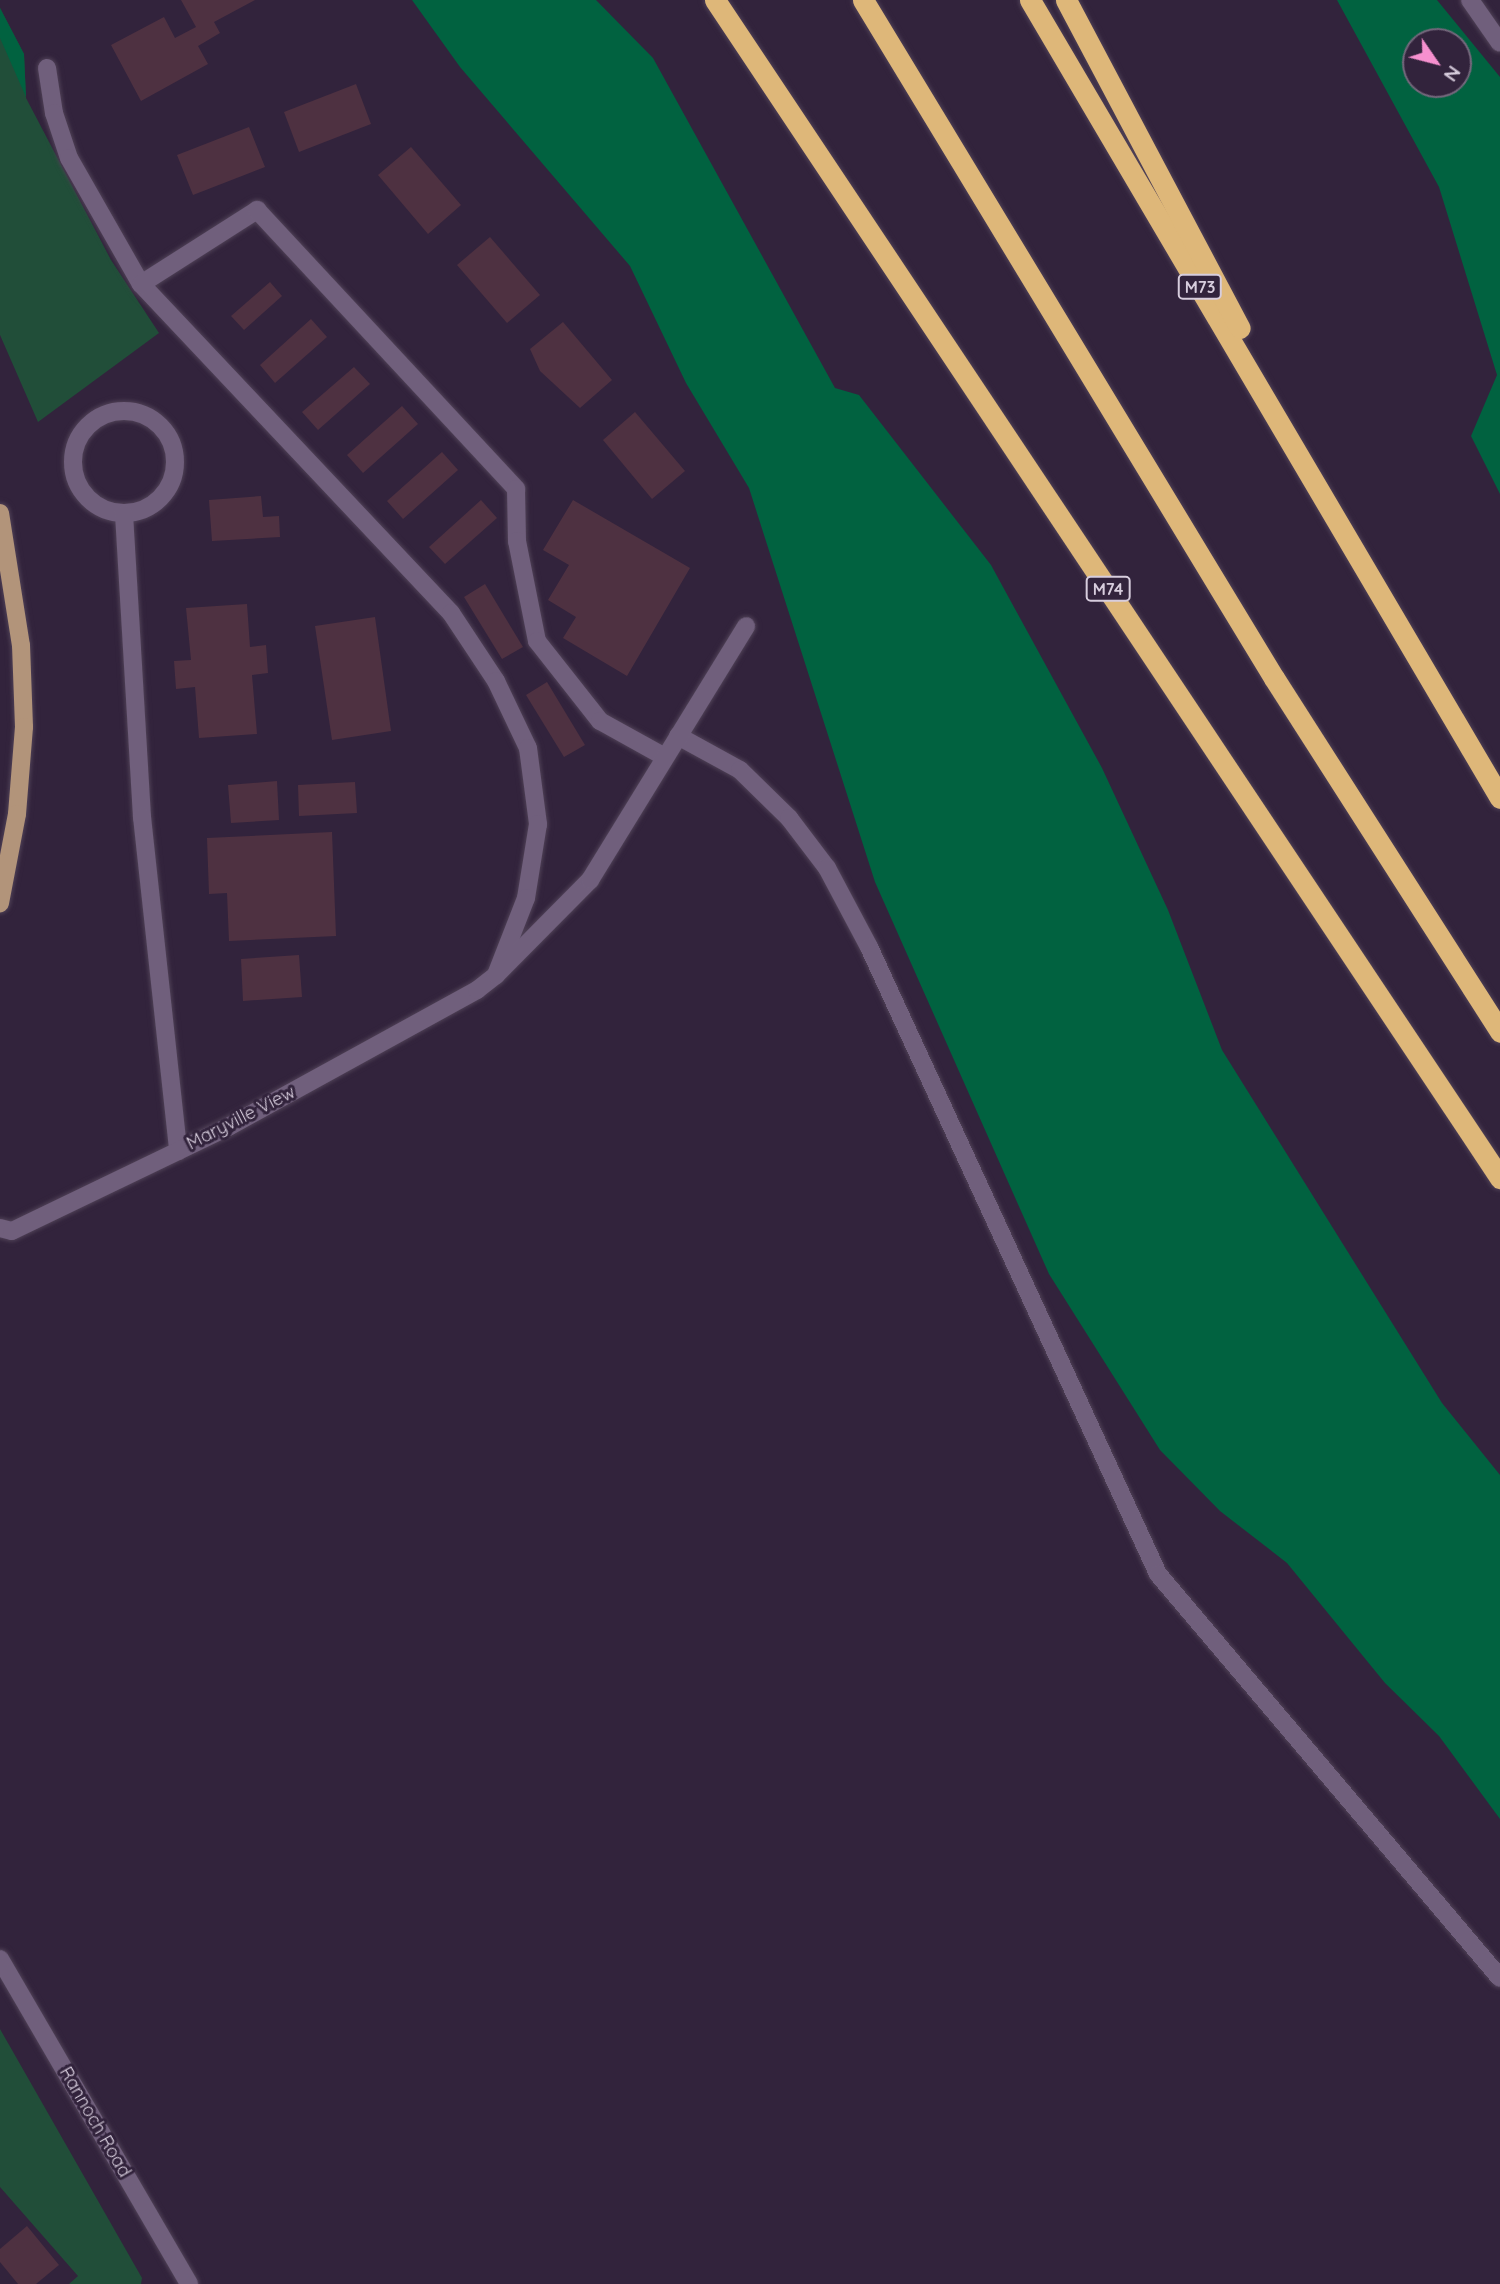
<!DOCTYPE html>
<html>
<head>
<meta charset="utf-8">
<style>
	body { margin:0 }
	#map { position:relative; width:1500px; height:2284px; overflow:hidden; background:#32233c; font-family:Quicksand,sans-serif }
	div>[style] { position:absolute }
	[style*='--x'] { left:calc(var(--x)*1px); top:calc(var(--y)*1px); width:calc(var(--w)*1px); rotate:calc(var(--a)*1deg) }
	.green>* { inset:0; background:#214e39 }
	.forest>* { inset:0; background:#016240 }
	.building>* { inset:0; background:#4e3141 }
	.roads { filter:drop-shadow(0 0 2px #4f4156) drop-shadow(0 0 2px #4f4156) }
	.minor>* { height:18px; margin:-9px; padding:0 9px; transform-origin:9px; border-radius:9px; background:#705f7c }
	.minor>.ring { margin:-9px; padding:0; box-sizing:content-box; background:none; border:18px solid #705f7c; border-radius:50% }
	.major>* { height:18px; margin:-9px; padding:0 9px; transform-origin:9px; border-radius:9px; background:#b2947a }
	.highway>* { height:21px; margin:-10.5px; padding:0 10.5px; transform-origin:10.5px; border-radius:10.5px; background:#deb779 }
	span { translate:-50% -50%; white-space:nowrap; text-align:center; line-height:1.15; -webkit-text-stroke:6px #32233c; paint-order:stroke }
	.shield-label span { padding:2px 5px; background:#32233c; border:2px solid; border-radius:5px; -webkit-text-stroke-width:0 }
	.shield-label { font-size:16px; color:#d7cddd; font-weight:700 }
	.street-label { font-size:18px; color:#d7cddd }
	.north { position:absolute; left:1402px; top:28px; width:70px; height:70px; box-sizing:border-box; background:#32233c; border:2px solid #74677c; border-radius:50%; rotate:125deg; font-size:19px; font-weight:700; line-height:28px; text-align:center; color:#d7cddd }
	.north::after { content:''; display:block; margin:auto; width:24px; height:32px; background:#f690cf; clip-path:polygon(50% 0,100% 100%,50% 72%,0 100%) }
</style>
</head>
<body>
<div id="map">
	<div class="green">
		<i style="clip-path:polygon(0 8px,24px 54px,26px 98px,111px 260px,159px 333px,38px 422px,0 335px)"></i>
		<i style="clip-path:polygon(0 2029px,142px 2278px,141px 2284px,69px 2284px,78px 2276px,0 2187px)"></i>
	</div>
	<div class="forest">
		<i style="clip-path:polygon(412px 0,596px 0,653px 58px,835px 388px,859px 395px,991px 565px,1102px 768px,1168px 910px,1222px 1050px,1442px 1403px,1500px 1475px,1500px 1819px,1439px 1736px,1385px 1683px,1287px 1563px,1220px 1511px,1160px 1450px,1049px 1274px,875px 882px,749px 488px,686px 383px,630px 266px,460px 67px)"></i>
		<i style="clip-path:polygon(evenodd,1337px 0,1437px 0,1500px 77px,1500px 494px,1471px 436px,1497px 375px,1439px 187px,1337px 0,1416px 42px,1458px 42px,1458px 84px,1416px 84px,1416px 42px)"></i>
		<i style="clip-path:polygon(0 8px,24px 54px,26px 97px,0 38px)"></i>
	</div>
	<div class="building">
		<i style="clip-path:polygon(181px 0,255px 0,214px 22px,220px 33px,198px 46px,208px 64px,141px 101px,111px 45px,164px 17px,175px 38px,196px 27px)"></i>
		<i style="clip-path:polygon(356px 84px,371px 124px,299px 152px,284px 112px)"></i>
		<i style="clip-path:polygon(249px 127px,265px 167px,193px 195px,177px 155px)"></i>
		<i style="clip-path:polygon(411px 147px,461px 205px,428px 234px,378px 175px)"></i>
		<i style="clip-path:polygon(490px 237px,540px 295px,507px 323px,457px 265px)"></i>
		<i style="clip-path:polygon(270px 282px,282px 296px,244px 330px,231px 316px)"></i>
		<i style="clip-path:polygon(311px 319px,327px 337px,275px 383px,260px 365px)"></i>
		<i style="clip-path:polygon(563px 322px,612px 380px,580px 408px,540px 371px,530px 349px)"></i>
		<i style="clip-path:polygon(354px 367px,370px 384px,318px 430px,302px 412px)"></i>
		<i style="clip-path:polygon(402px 406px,418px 424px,363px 473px,347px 455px)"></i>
		<i style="clip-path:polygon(635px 412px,685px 471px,652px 499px,603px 440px)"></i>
		<i style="clip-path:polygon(442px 452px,458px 470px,403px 519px,387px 501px)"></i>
		<i style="clip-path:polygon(261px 496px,263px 517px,279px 516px,280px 537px,212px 541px,209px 500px)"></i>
		<i style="clip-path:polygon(481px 500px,497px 518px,445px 564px,429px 547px)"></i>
		<i style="clip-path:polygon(573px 500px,690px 568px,627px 676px,563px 638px,576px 617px,548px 600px,569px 565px,543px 550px)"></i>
		<i style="clip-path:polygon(485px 584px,523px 647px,502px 659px,464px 597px)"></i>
		<i style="clip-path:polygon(247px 604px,250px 647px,266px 645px,268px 673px,252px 675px,257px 734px,199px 738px,195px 687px,176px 689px,174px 661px,191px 660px,186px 608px)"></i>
		<i style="clip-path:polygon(375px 617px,391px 731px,332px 740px,315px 626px)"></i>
		<i style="clip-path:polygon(547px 682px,585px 745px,564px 757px,526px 695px)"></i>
		<i style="clip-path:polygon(277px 781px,279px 820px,231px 823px,228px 785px)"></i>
		<i style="clip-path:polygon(355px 782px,357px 813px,299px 816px,298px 785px)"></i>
		<i style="clip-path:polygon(332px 832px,336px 936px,229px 941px,227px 893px,209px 894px,207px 838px)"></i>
		<i style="clip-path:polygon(299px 955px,302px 997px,243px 1001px,241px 959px)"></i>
		<i style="clip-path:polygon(27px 2226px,59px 2265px,36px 2284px,18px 2284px,0 2262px,0 2249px)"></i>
	</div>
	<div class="roads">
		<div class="minor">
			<i style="--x:1470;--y:0;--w:52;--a:55.1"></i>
			<i style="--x:47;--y:68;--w:46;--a:81.2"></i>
			<i style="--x:54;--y:113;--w:47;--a:71.6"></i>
			<i style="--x:69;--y:158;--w:145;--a:60.3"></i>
			<i style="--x:141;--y:284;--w:452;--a:46.7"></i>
			<i style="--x:451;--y:613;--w:82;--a:56.5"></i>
			<i style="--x:496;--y:681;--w:74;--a:64.5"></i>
			<i style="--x:528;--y:748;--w:77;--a:82.5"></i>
			<i style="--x:538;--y:824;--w:75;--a:99.2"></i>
			<i style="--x:526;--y:898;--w:83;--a:111.3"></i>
			<i style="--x:141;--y:284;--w:138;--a:-32.5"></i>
			<i style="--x:257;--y:210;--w:381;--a:47.1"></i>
			<i style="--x:516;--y:489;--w:52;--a:88.9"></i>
			<i style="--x:517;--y:541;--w:102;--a:78.7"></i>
			<i style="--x:537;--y:641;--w:102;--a:51.8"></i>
			<i style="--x:600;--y:721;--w:74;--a:29"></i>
			<i class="ring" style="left:73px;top:411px;width:84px;height:84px"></i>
			<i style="--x:124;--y:514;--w:304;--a:86.6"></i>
			<i style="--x:142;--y:817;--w:336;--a:83.8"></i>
			<i style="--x:678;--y:736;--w:71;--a:28.7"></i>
			<i style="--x:740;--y:770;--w:69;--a:44.4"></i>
			<i style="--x:789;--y:818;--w:63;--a:52.8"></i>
			<i style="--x:827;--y:868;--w:89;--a:62"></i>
			<i style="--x:869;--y:947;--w:690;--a:65.25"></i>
			<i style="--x:1158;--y:1574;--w:529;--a:49.75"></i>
			<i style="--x:0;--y:1228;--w:12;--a:14"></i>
			<i style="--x:12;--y:1231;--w:240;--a:-25.7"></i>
			<i style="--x:228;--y:1127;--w:284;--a:-28.8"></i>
			<i style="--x:477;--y:990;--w:24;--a:-38"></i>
			<i style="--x:496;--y:975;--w:134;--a:-45.3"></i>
			<i style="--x:590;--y:880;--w:298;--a:-58.4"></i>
			<i style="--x:0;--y:1959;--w:376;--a:59.8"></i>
		</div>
		<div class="major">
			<i style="--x:0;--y:513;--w:134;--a:81"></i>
			<i style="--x:21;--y:645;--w:82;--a:87.9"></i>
			<i style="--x:24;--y:727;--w:87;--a:94.6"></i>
			<i style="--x:17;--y:814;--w:91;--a:100.8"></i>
		</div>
		<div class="highway">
			<i style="--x:715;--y:0;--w:1416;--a:56.32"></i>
			<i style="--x:863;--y:0;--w:793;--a:58.78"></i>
			<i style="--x:1274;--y:678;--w:420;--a:57.4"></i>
			<i style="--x:1030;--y:0;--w:926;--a:59.5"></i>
			<i style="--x:1066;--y:0;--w:371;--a:62.1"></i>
		</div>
	</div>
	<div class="shield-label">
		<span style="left:1200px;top:287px">M73</span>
		<span style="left:1108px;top:589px">M74</span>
	</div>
	<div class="street-label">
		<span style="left:241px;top:1118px;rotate:-27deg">Maryville View</span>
		<span style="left:95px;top:2122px;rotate:60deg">Rannoch Road</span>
	</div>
	<div class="north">N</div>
</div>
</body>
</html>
